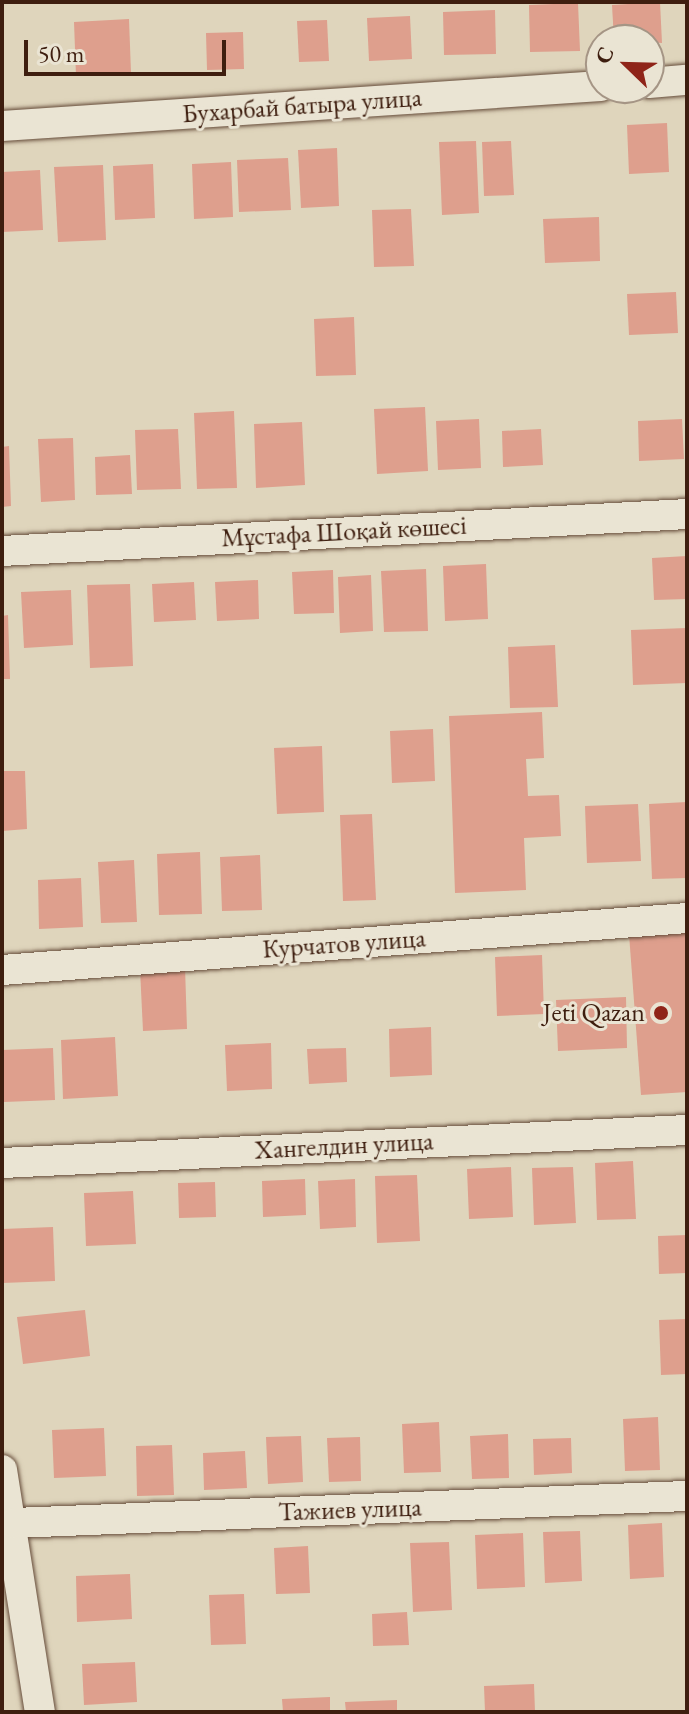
<!DOCTYPE html>
<html>
<head>
<meta charset="utf-8">
<style>
	body { margin:0 }
	#map { position:relative; width:689px; height:1714px; overflow:hidden; background:#dfd5bc; font-family:"EB Garamond",serif }
	div>[style] { position:absolute }
	[style*='--x'] { left:calc(var(--x)*1px); top:calc(var(--y)*1px); width:calc(var(--w)*1px); rotate:calc(var(--a)*1deg) }
	.building>* { inset:0; background:#de9f8d }
	.roads { filter:drop-shadow(0 0 2px #664c3a) drop-shadow(0 0 2px #664c3a) }
	.minor>* { height:30px; margin:-15px; padding:0 15px; transform-origin:15px; border-radius:15px; background:#eae4d3 }
	.dots>* { width:22px; height:22px; translate:-50% -50%; box-sizing:border-box; border:4px solid #eae4d3; border-radius:50% }
	span { translate:-50% -50%; white-space:nowrap; text-align:center; line-height:1.15; -webkit-text-stroke:6px #eae4d3; paint-order:stroke }
	.street-label { font-size:26px; color:#3e1e0f }
	.poi-label { font-size:26px; color:#3e1e0f }
	.right { translate:-100% -50%; text-align:right }
	.frame { position:absolute; inset:0; border:4px solid #3e1e0f; pointer-events:none }
	.north { position:absolute; left:585px; top:24px; width:80px; height:80px; box-sizing:border-box; background:#eae4d3; border:2px solid #a59585; border-radius:50%; rotate:293deg; font-size:22px; font-weight:700; line-height:32px; text-align:center; color:#3e1e0f }
	.north::after { content:''; display:block; margin:auto; width:28px; height:36px; background:#8f2418; clip-path:polygon(50% 0,100% 100%,50% 72%,0 100%) }
	.scale { position:absolute; left:24px; top:40px; width:202px; height:36px; box-sizing:border-box; border:4px solid #3e1e0f; border-top:0; padding-left:10px; font-size:24px; line-height:28px; white-space:nowrap; color:#3e1e0f; -webkit-text-stroke:6px #eae4d3; paint-order:stroke }
</style>
</head>
<body>
<div id="map">
	<div class="building">
		<i style="clip-path:polygon(660px 2px,662px 43px,614px 40px,612px 5px)"></i>
		<i style="clip-path:polygon(578px 3px,580px 51px,530px 52px,529px 5px)"></i>
		<i style="clip-path:polygon(495px 10px,496px 54px,444px 55px,443px 12px)"></i>
		<i style="clip-path:polygon(410px 16px,412px 59px,369px 61px,367px 18px)"></i>
		<i style="clip-path:polygon(129px 19px,131px 73px,76px 76px,74px 22px)"></i>
		<i style="clip-path:polygon(327px 20px,329px 61px,299px 62px,297px 21px)"></i>
		<i style="clip-path:polygon(243px 32px,244px 69px,207px 70px,206px 33px)"></i>
		<i style="clip-path:polygon(667px 123px,669px 172px,629px 174px,627px 125px)"></i>
		<i style="clip-path:polygon(476px 141px,479px 213px,442px 215px,439px 142px)"></i>
		<i style="clip-path:polygon(511px 141px,514px 195px,484px 196px,482px 142px)"></i>
		<i style="clip-path:polygon(337px 148px,339px 206px,301px 208px,298px 150px)"></i>
		<i style="clip-path:polygon(288px 158px,291px 210px,239px 212px,237px 160px)"></i>
		<i style="clip-path:polygon(231px 162px,233px 217px,194px 219px,192px 164px)"></i>
		<i style="clip-path:polygon(153px 164px,155px 218px,115px 220px,113px 166px)"></i>
		<i style="clip-path:polygon(103px 165px,106px 240px,58px 242px,54px 167px)"></i>
		<i style="clip-path:polygon(40px 170px,43px 230px,2px 232px,2px 172px)"></i>
		<i style="clip-path:polygon(411px 209px,414px 266px,374px 267px,372px 210px)"></i>
		<i style="clip-path:polygon(599px 217px,600px 261px,545px 263px,543px 219px)"></i>
		<i style="clip-path:polygon(676px 292px,678px 333px,629px 335px,627px 294px)"></i>
		<i style="clip-path:polygon(354px 317px,356px 375px,316px 376px,314px 319px)"></i>
		<i style="clip-path:polygon(425px 407px,428px 471px,377px 474px,374px 409px)"></i>
		<i style="clip-path:polygon(234px 411px,237px 488px,197px 489px,194px 413px)"></i>
		<i style="clip-path:polygon(479px 419px,481px 468px,438px 470px,436px 421px)"></i>
		<i style="clip-path:polygon(682px 419px,684px 459px,639px 461px,638px 421px)"></i>
		<i style="clip-path:polygon(302px 422px,305px 485px,256px 488px,254px 424px)"></i>
		<i style="clip-path:polygon(178px 429px,181px 489px,137px 490px,135px 430px)"></i>
		<i style="clip-path:polygon(541px 429px,543px 465px,503px 467px,502px 431px)"></i>
		<i style="clip-path:polygon(73px 438px,75px 500px,41px 502px,38px 439px)"></i>
		<i style="clip-path:polygon(9px 446px,11px 506px,2px 507px,2px 447px)"></i>
		<i style="clip-path:polygon(130px 455px,132px 494px,96px 495px,95px 457px)"></i>
		<i style="clip-path:polygon(687px 556px,687px 599px,654px 600px,652px 558px)"></i>
		<i style="clip-path:polygon(486px 564px,488px 619px,445px 621px,443px 566px)"></i>
		<i style="clip-path:polygon(426px 569px,428px 631px,384px 632px,381px 571px)"></i>
		<i style="clip-path:polygon(333px 570px,334px 613px,294px 614px,292px 572px)"></i>
		<i style="clip-path:polygon(371px 575px,373px 631px,340px 633px,338px 577px)"></i>
		<i style="clip-path:polygon(258px 580px,259px 619px,217px 621px,215px 582px)"></i>
		<i style="clip-path:polygon(194px 582px,196px 620px,154px 622px,152px 584px)"></i>
		<i style="clip-path:polygon(130px 584px,133px 666px,90px 668px,87px 585px)"></i>
		<i style="clip-path:polygon(71px 590px,73px 645px,24px 648px,21px 592px)"></i>
		<i style="clip-path:polygon(8px 615px,10px 679px,2px 679px,2px 616px)"></i>
		<i style="clip-path:polygon(687px 628px,687px 683px,633px 685px,631px 630px)"></i>
		<i style="clip-path:polygon(555px 645px,558px 707px,510px 708px,508px 647px)"></i>
		<i style="clip-path:polygon(542px 712px,544px 758px,526px 759px,528px 796px,559px 795px,561px 836px,524px 838px,526px 890px,455px 893px,449px 716px)"></i>
		<i style="clip-path:polygon(433px 729px,435px 781px,392px 783px,390px 731px)"></i>
		<i style="clip-path:polygon(322px 746px,324px 812px,277px 814px,274px 748px)"></i>
		<i style="clip-path:polygon(2px 771px,25px 771px,27px 829px,2px 831px)"></i>
		<i style="clip-path:polygon(687px 802px,687px 878px,652px 879px,649px 804px)"></i>
		<i style="clip-path:polygon(638px 804px,641px 861px,587px 863px,585px 806px)"></i>
		<i style="clip-path:polygon(372px 814px,376px 900px,343px 901px,340px 815px)"></i>
		<i style="clip-path:polygon(200px 852px,202px 914px,159px 915px,157px 854px)"></i>
		<i style="clip-path:polygon(260px 855px,262px 910px,222px 911px,220px 857px)"></i>
		<i style="clip-path:polygon(134px 860px,137px 922px,101px 923px,98px 862px)"></i>
		<i style="clip-path:polygon(81px 878px,83px 927px,39px 929px,38px 880px)"></i>
		<i style="clip-path:polygon(687px 931px,687px 1092px,641px 1095px,629px 934px)"></i>
		<i style="clip-path:polygon(542px 955px,544px 1014px,497px 1016px,495px 957px)"></i>
		<i style="clip-path:polygon(185px 967px,187px 1029px,143px 1031px,140px 969px)"></i>
		<i style="clip-path:polygon(626px 997px,627px 1048px,558px 1051px,556px 1000px)"></i>
		<i style="clip-path:polygon(431px 1027px,432px 1075px,390px 1077px,389px 1029px)"></i>
		<i style="clip-path:polygon(115px 1037px,118px 1096px,63px 1099px,61px 1040px)"></i>
		<i style="clip-path:polygon(271px 1043px,272px 1089px,227px 1091px,225px 1045px)"></i>
		<i style="clip-path:polygon(53px 1048px,55px 1100px,4px 1102px,2px 1050px)"></i>
		<i style="clip-path:polygon(346px 1048px,347px 1082px,309px 1084px,307px 1049px)"></i>
		<i style="clip-path:polygon(633px 1161px,636px 1219px,597px 1220px,595px 1163px)"></i>
		<i style="clip-path:polygon(511px 1167px,513px 1217px,469px 1219px,467px 1169px)"></i>
		<i style="clip-path:polygon(573px 1167px,576px 1223px,534px 1225px,532px 1168px)"></i>
		<i style="clip-path:polygon(417px 1175px,420px 1241px,377px 1243px,375px 1176px)"></i>
		<i style="clip-path:polygon(305px 1179px,306px 1215px,263px 1217px,262px 1181px)"></i>
		<i style="clip-path:polygon(355px 1179px,356px 1227px,320px 1229px,318px 1181px)"></i>
		<i style="clip-path:polygon(215px 1182px,216px 1217px,179px 1218px,178px 1183px)"></i>
		<i style="clip-path:polygon(133px 1191px,136px 1244px,86px 1246px,84px 1193px)"></i>
		<i style="clip-path:polygon(53px 1227px,55px 1281px,2px 1283px,2px 1229px)"></i>
		<i style="clip-path:polygon(687px 1235px,687px 1273px,659px 1274px,658px 1236px)"></i>
		<i style="clip-path:polygon(85px 1310px,90px 1356px,23px 1364px,17px 1317px)"></i>
		<i style="clip-path:polygon(687px 1319px,687px 1374px,661px 1375px,659px 1320px)"></i>
		<i style="clip-path:polygon(658px 1417px,660px 1470px,625px 1471px,623px 1419px)"></i>
		<i style="clip-path:polygon(439px 1422px,441px 1472px,404px 1473px,402px 1424px)"></i>
		<i style="clip-path:polygon(104px 1428px,106px 1476px,54px 1478px,52px 1430px)"></i>
		<i style="clip-path:polygon(508px 1434px,509px 1478px,472px 1479px,470px 1436px)"></i>
		<i style="clip-path:polygon(301px 1436px,303px 1482px,268px 1484px,266px 1437px)"></i>
		<i style="clip-path:polygon(360px 1437px,361px 1481px,329px 1482px,327px 1438px)"></i>
		<i style="clip-path:polygon(571px 1438px,572px 1473px,534px 1475px,533px 1439px)"></i>
		<i style="clip-path:polygon(172px 1445px,174px 1495px,137px 1496px,136px 1446px)"></i>
		<i style="clip-path:polygon(245px 1451px,247px 1488px,204px 1490px,203px 1453px)"></i>
		<i style="clip-path:polygon(662px 1523px,664px 1577px,630px 1579px,628px 1525px)"></i>
		<i style="clip-path:polygon(580px 1531px,582px 1581px,545px 1583px,543px 1532px)"></i>
		<i style="clip-path:polygon(523px 1533px,525px 1587px,477px 1589px,475px 1535px)"></i>
		<i style="clip-path:polygon(449px 1542px,452px 1610px,413px 1612px,410px 1543px)"></i>
		<i style="clip-path:polygon(308px 1546px,310px 1593px,276px 1594px,274px 1548px)"></i>
		<i style="clip-path:polygon(130px 1574px,132px 1619px,77px 1622px,76px 1576px)"></i>
		<i style="clip-path:polygon(244px 1594px,246px 1644px,211px 1645px,209px 1595px)"></i>
		<i style="clip-path:polygon(407px 1612px,409px 1645px,373px 1646px,372px 1614px)"></i>
		<i style="clip-path:polygon(135px 1662px,137px 1702px,84px 1705px,82px 1664px)"></i>
		<i style="clip-path:polygon(534px 1684px,535px 1712px,485px 1712px,484px 1686px)"></i>
		<i style="clip-path:polygon(330px 1697px,330px 1712px,283px 1712px,282px 1699px)"></i>
		<i style="clip-path:polygon(397px 1700px,397px 1712px,346px 1712px,345px 1702px)"></i>
	</div>
	<div class="roads">
		<div class="minor">
			<i style="--x:649;--y:83;--w:38;--a:-5"></i>
			<i style="--x:2;--y:126;--w:600;--a:-3.82"></i>
			<i style="--x:2;--y:551;--w:686;--a:-3.09"></i>
			<i style="--x:2;--y:970;--w:687;--a:-4.34"></i>
			<i style="--x:2;--y:1163;--w:686;--a:-2.76"></i>
			<i style="--x:2;--y:1470;--w:245;--a:81.1"></i>
			<i style="--x:14;--y:1523;--w:674;--a:-2.3"></i>
		</div>
	</div>
	<div class="dots">
		<i style="left:661px;top:1013px;background:#8f2418"></i>
	</div>
	<div class="street-label">
		<span style="left:302px;top:106px;rotate:-4deg">Бухарбай батыра улица</span>
		<span style="left:344px;top:532px;rotate:-3deg">Мұстафа Шоқай көшесі</span>
		<span style="left:344px;top:944px;rotate:-4deg">Курчатов улица</span>
		<span style="left:344px;top:1146px;rotate:-3deg">Хангелдин улица</span>
		<span style="left:350px;top:1510px;rotate:-2deg">Тажиев улица</span>
	</div>
	<div class="poi-label">
		<span class="right" style="left:645px;top:1013px">Jeti Qazan</span>
	</div>
	<div class="frame"></div>
	<div class="north">С</div>
	<div class="scale">50 m</div>
</div>
</body>
</html>
